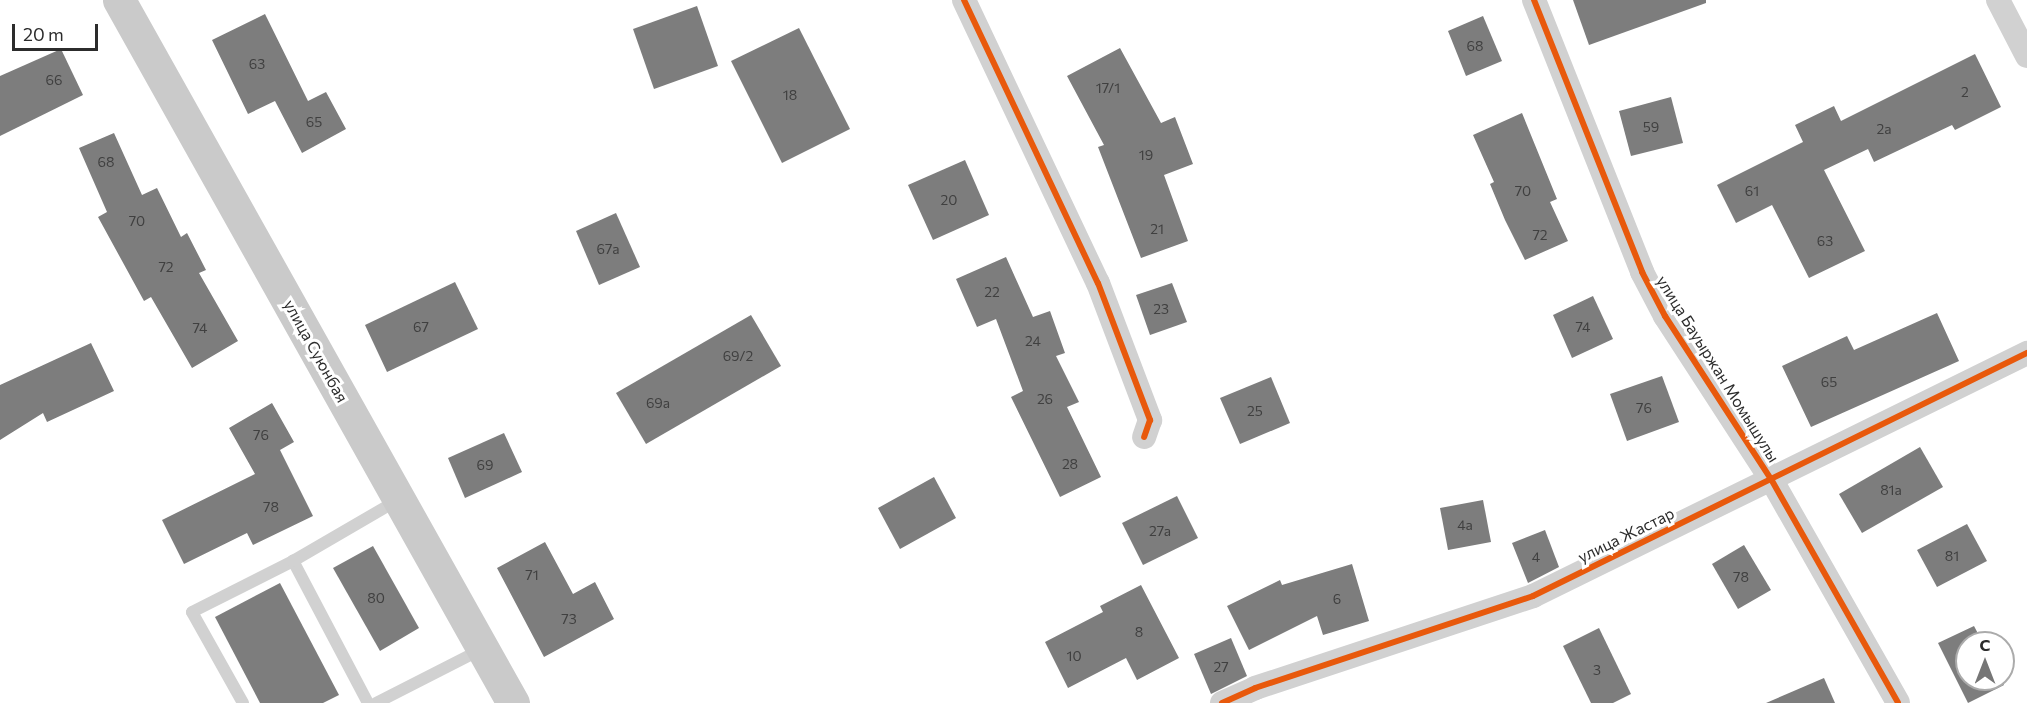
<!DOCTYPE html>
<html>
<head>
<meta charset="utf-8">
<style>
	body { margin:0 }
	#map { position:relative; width:2027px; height:703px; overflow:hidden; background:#fff; font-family:Commissioner,sans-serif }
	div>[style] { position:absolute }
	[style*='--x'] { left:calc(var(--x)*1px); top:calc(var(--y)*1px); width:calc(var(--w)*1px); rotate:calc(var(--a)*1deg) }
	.building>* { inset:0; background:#7d7d7d }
	.lane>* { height:12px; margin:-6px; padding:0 6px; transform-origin:6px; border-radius:6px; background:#d1d1d1 }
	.street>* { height:24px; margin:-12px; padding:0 12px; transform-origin:12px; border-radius:12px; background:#d1d1d1 }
	.secondary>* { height:33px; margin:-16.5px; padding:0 16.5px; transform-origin:16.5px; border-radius:16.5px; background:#cacaca }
	.cycleway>* { height:6px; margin:-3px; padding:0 3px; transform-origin:3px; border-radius:3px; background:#e8590c }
	span { translate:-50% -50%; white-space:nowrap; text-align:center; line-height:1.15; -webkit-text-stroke:6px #fff; paint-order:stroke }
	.number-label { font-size:14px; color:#404040 }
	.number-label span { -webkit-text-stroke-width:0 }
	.street-label { font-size:16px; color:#2c2c2c }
	.north { position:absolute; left:1955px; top:631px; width:60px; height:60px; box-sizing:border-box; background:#fff; border:2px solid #ababab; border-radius:50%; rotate:0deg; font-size:16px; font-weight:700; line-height:24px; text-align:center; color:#2c2c2c }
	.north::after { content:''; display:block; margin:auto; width:21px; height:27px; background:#767676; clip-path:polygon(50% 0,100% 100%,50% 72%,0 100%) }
	.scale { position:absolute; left:12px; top:24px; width:86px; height:27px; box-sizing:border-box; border:3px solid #2c2c2c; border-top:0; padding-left:8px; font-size:18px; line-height:21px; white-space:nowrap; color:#2c2c2c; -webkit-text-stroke:4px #fff; paint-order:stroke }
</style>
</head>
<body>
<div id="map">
	<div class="building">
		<i style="clip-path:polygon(1573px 0,1706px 0,1706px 3px,1589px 45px)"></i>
		<i style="clip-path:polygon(697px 6px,718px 66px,654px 89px,633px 29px)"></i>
		<i style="clip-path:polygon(265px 14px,308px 101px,326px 92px,346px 129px,302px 153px,275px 101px,248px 114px,212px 40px)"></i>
		<i style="clip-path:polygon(1483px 16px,1502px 61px,1466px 76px,1448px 31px)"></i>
		<i style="clip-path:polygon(799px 28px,850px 129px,782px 163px,731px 61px)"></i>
		<i style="clip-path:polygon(1120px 48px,1161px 123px,1175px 117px,1193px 164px,1164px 175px,1188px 241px,1141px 258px,1098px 147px,1104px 145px,1067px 76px)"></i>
		<i style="clip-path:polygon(61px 49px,83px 95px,0 136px,0 76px)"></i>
		<i style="clip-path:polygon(1975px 54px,2001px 107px,1955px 130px,1952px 125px,1874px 162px,1868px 149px,1824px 170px,1865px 251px,1809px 278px,1772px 205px,1736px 223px,1717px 185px,1803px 142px,1795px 125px,1834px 106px,1841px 121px)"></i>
		<i style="clip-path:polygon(1671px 97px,1683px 143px,1631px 156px,1619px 111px)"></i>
		<i style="clip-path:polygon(1522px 113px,1557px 199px,1550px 202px,1568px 241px,1525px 260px,1505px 220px,1490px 184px,1494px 182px,1473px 135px)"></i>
		<i style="clip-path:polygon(114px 133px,142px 195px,157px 188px,181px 237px,187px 233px,206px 270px,199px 273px,238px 341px,192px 368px,151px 297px,144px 301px,98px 217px,107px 212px,79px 148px)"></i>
		<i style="clip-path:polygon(965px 160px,989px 215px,933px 240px,908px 185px)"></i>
		<i style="clip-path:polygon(616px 213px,640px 267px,599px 285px,576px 231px)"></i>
		<i style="clip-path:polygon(1006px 257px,1033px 317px,1050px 311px,1065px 353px,1056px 356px,1079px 402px,1067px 407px,1101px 477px,1060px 497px,1011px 397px,1023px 391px,996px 319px,977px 327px,956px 279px)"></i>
		<i style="clip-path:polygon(455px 282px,478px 329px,387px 372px,365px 325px)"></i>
		<i style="clip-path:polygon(1172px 283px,1187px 322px,1150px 335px,1136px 295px)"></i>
		<i style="clip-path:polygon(1593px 296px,1613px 339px,1572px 358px,1553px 315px)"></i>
		<i style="clip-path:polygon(1937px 313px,1959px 361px,1811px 427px,1782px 366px,1847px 336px,1854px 350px)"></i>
		<i style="clip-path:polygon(751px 315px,781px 366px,646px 444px,616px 393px)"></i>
		<i style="clip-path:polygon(91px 343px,114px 391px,47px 422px,43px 413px,0 440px,0 385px)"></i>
		<i style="clip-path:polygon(1662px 376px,1679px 422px,1627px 441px,1610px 394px)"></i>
		<i style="clip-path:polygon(1271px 377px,1290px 423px,1240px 444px,1220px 398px)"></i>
		<i style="clip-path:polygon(272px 403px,294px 442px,280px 450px,313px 516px,253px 545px,247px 533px,184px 564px,162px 520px,255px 474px,229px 428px)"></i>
		<i style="clip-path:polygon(504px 433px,522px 472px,465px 498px,448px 458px)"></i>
		<i style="clip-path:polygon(1920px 447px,1943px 487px,1862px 533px,1839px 494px)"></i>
		<i style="clip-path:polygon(934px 477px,956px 518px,900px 549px,878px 508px)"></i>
		<i style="clip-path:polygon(1177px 496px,1198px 538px,1143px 565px,1122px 523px)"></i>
		<i style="clip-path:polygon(1483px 500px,1491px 542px,1448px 550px,1440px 508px)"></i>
		<i style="clip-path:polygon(1967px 524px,1987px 561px,1937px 587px,1917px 550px)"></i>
		<i style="clip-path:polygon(1545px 530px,1559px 567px,1528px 583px,1512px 543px)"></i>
		<i style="clip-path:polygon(545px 542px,573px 594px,595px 582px,614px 619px,544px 657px,497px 568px)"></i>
		<i style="clip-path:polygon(1744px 545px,1771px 590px,1738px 609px,1712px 564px)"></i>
		<i style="clip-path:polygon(373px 546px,419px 628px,380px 651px,333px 568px)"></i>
		<i style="clip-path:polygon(1352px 564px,1369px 621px,1323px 635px,1317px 616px,1249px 650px,1227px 606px,1280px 580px,1282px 585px)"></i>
		<i style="clip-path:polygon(280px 583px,339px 695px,323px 703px,260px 703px,215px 617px)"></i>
		<i style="clip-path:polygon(1141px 585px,1179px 658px,1137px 680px,1126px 658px,1068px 688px,1045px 642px,1103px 612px,1100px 606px)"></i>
		<i style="clip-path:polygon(1974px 626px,1983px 643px,1967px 643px,1967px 679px,2001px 679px,2004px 685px,1968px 703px,1938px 643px)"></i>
		<i style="clip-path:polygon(1599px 628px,1631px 694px,1613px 703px,1591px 703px,1563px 646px)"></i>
		<i style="clip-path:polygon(1231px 638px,1247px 676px,1211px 694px,1194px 654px)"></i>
		<i style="clip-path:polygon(1824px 678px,1835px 703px,1766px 703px)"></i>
	</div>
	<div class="lane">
		<i style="--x:243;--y:703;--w:104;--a:-119.3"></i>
		<i style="--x:192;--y:612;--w:113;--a:-26.8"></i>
		<i style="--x:368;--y:703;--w:161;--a:-117.8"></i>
		<i style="--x:293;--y:561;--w:121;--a:-30.2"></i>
		<i style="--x:376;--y:703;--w:119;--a:-27"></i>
	</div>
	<div class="street">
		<i style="--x:964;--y:0;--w:313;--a:64.7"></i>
		<i style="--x:1098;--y:283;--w:147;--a:69.2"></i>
		<i style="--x:1150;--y:420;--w:18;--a:109"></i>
		<i style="--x:1534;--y:0;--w:293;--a:68.3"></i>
		<i style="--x:1642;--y:272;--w:50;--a:62.4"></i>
		<i style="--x:1665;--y:316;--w:194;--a:57"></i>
		<i style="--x:1771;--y:479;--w:257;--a:60.4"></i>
		<i style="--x:1998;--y:0;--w:63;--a:62.6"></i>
		<i style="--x:1222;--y:703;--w:36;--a:-24"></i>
		<i style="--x:1255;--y:688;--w:293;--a:-18.3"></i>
		<i style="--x:1533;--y:596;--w:551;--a:-26.19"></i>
	</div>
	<div class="secondary">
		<i style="--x:119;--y:0;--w:806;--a:60.73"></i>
	</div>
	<div class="cycleway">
		<i style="--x:964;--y:0;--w:313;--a:64.7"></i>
		<i style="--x:1098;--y:283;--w:147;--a:69.2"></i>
		<i style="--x:1150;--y:420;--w:18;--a:109"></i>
		<i style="--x:1534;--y:0;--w:293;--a:68.3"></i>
		<i style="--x:1642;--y:272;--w:50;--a:62.4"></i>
		<i style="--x:1665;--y:316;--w:194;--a:57"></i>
		<i style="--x:1771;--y:479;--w:257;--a:60.4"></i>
		<i style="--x:1222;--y:703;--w:36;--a:-24"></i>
		<i style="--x:1255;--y:688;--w:293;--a:-18.3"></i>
		<i style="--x:1533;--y:596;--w:551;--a:-26.19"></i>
	</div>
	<div class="number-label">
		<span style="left:1475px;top:46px">68</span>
		<span style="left:257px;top:64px">63</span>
		<span style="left:54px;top:80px">66</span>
		<span style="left:1108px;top:88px">17/1</span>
		<span style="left:1965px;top:92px">2</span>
		<span style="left:790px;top:95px">18</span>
		<span style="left:314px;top:122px">65</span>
		<span style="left:1651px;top:127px">59</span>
		<span style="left:1884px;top:129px">2а</span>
		<span style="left:1146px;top:155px">19</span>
		<span style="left:106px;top:162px">68</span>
		<span style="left:1523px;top:191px">70</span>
		<span style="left:1752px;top:191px">61</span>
		<span style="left:949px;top:200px">20</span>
		<span style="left:137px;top:221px">70</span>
		<span style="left:1157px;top:229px">21</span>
		<span style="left:1540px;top:235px">72</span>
		<span style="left:1825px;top:241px">63</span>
		<span style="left:608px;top:249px">67а</span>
		<span style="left:166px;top:267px">72</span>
		<span style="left:992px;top:292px">22</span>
		<span style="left:1161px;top:309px">23</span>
		<span style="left:421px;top:327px">67</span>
		<span style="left:1583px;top:327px">74</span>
		<span style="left:200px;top:328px">74</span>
		<span style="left:1033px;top:341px">24</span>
		<span style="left:738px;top:356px">69/2</span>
		<span style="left:1829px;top:382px">65</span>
		<span style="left:1045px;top:399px">26</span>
		<span style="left:658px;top:403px">69а</span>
		<span style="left:1644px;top:408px">76</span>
		<span style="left:1255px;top:411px">25</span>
		<span style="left:261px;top:435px">76</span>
		<span style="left:1070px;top:464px">28</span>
		<span style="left:485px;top:465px">69</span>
		<span style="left:1891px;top:490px">81а</span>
		<span style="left:271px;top:507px">78</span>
		<span style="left:1465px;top:525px">4а</span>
		<span style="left:1160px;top:531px">27а</span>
		<span style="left:1952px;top:556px">81</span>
		<span style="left:1536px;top:557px">4</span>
		<span style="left:532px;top:575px">71</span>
		<span style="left:1741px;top:577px">78</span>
		<span style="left:376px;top:598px">80</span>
		<span style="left:1337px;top:599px">6</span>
		<span style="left:569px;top:619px">73</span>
		<span style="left:1139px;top:632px">8</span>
		<span style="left:1074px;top:656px">10</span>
		<span style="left:1221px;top:667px">27</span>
		<span style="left:1597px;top:670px">3</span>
	</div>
	<div class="street-label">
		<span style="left:316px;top:351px;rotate:61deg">улица Суюнбая</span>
		<span style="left:1718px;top:369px;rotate:58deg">улица Бауыржан Момышулы</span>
		<span style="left:1626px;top:535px;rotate:-26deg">улица Жастар</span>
	</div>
	<div class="north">С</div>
	<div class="scale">20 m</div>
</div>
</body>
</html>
